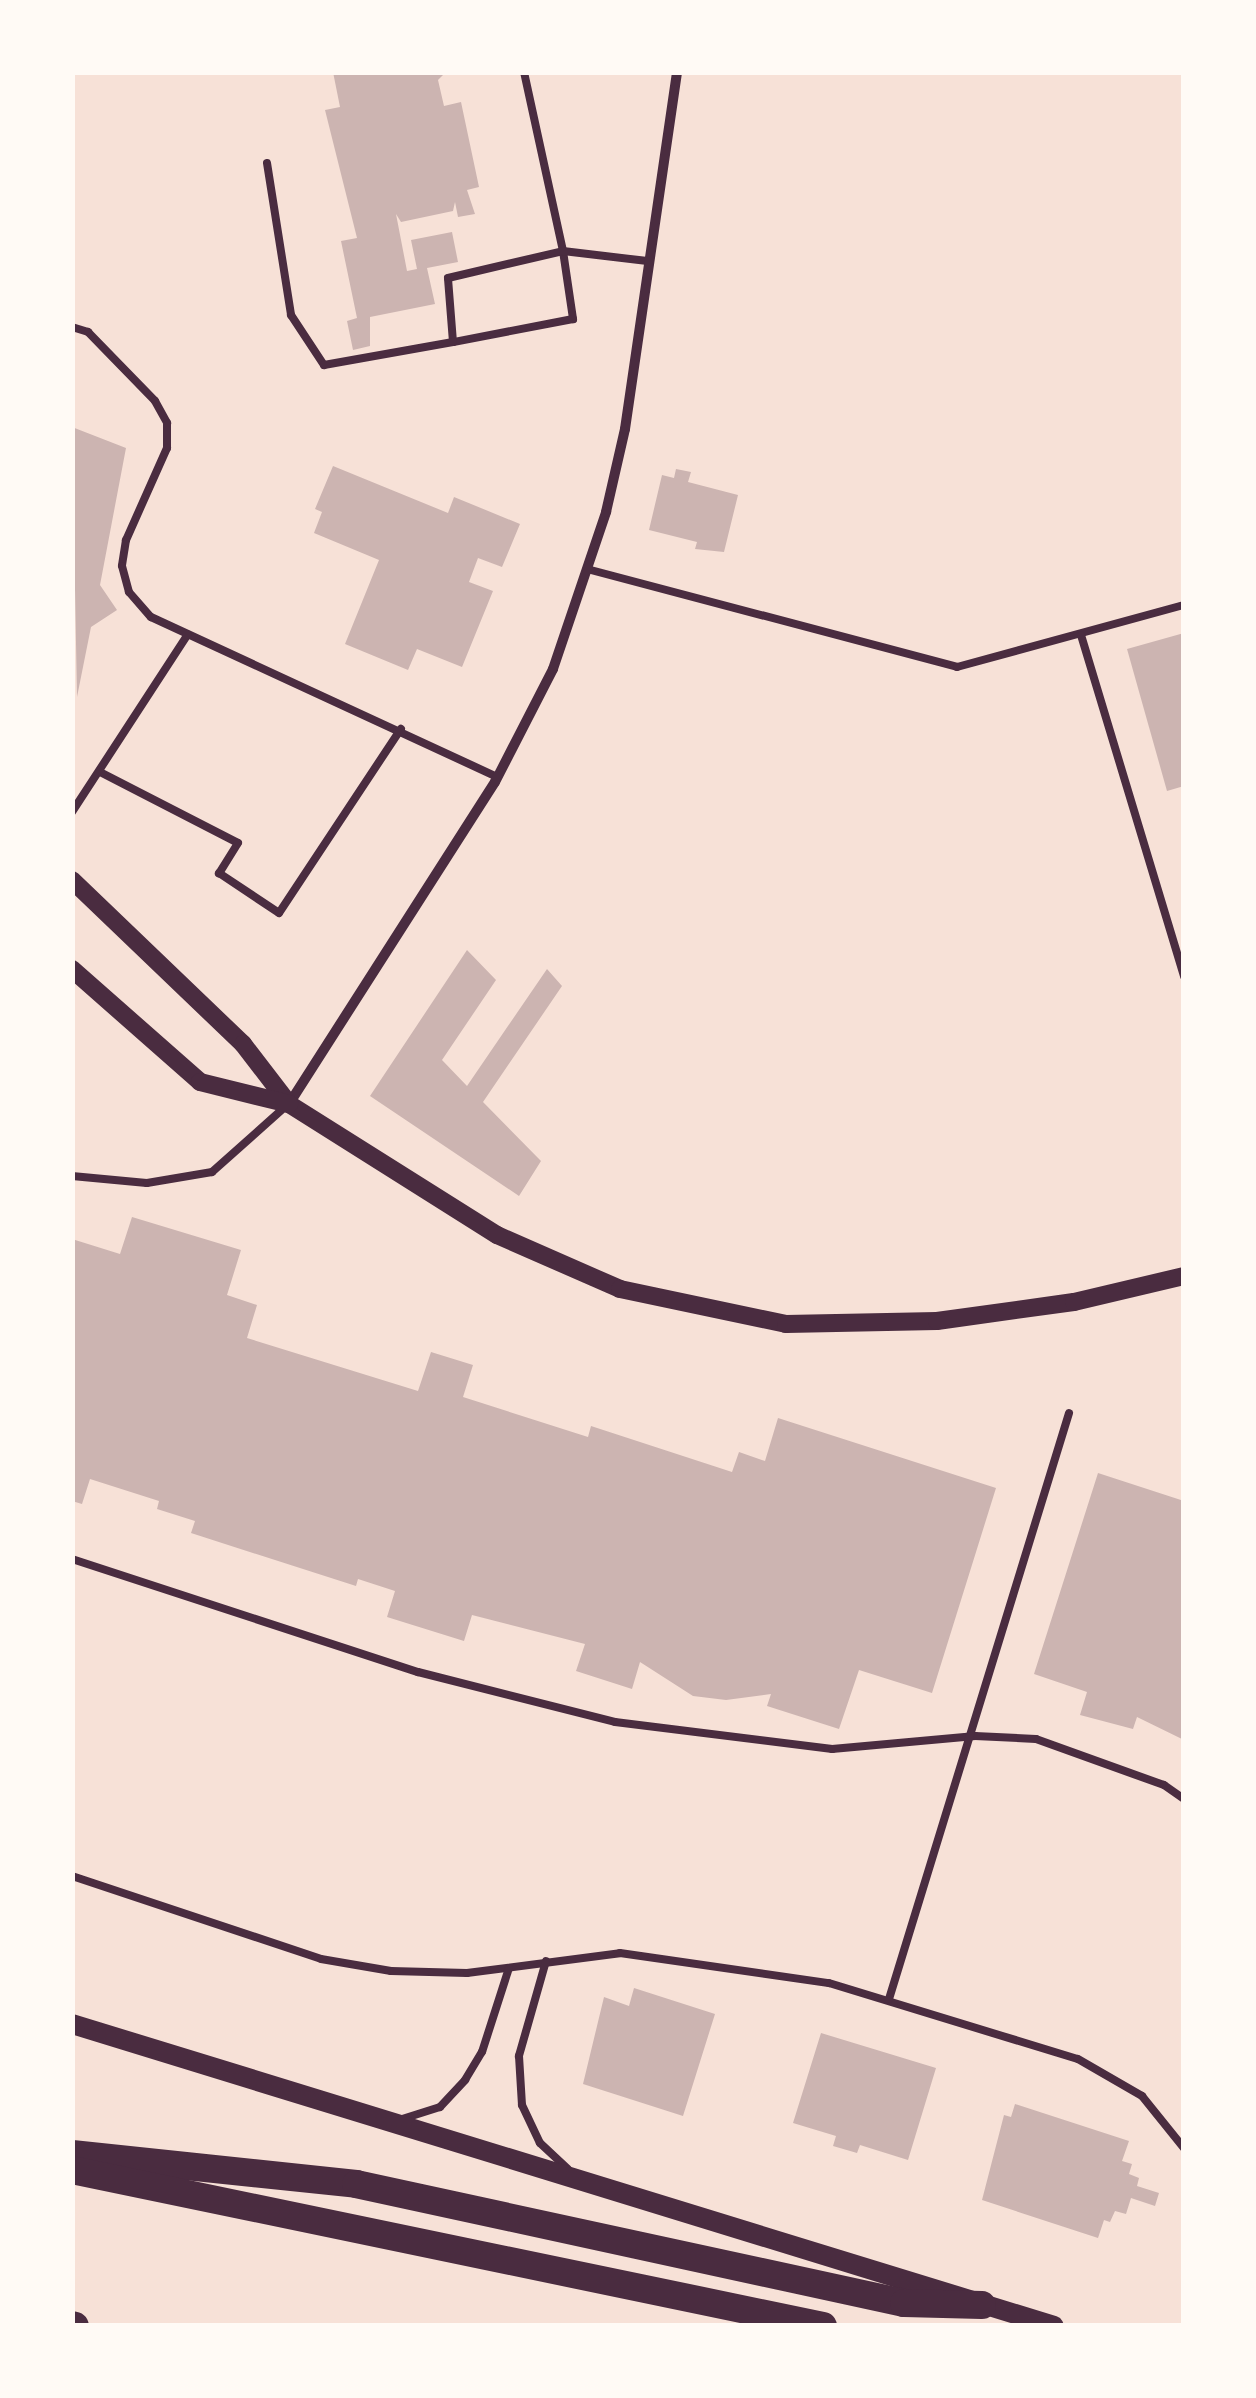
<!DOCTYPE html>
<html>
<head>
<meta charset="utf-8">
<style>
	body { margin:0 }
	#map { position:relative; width:1256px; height:2398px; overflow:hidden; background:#f7e1d7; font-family:Lato,sans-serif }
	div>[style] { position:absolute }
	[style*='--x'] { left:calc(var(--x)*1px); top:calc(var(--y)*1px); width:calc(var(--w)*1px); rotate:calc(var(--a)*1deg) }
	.building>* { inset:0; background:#ccb4b1 }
	.service>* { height:8px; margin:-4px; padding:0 4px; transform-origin:4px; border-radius:4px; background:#4a2c40 }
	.minor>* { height:10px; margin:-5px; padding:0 5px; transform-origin:5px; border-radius:5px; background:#4a2c40 }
	.tertiary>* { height:18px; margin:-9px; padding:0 9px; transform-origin:9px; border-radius:9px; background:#4a2c40 }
	.secondary>* { height:20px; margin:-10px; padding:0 10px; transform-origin:10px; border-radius:10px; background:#4a2c40 }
	.motorway>* { height:28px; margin:-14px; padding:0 14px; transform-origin:14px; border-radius:14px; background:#4a2c40 }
	span { translate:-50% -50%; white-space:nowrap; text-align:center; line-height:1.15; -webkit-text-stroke:8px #fffaf5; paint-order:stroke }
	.frame { position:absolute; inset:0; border:75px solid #fffaf5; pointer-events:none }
</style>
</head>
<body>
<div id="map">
	<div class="building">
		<i style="clip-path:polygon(333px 72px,446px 72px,438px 80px,444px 106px,461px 102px,479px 187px,467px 190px,475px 214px,458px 217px,455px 202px,453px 211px,401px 222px,396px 214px,407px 271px,417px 269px,411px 240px,452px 232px,458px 262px,427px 268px,435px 304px,370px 317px,370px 346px,353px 350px,347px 321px,357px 318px,341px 241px,357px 238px,325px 110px,340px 107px)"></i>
		<i style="clip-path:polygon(72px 427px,126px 448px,100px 585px,117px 610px,91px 627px,77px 697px)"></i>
		<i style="clip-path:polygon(333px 466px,448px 513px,454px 497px,520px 524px,502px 567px,478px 558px,469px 582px,493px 591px,462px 667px,417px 649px,408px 670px,345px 644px,379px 560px,314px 533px,322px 512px,315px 509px)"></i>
		<i style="clip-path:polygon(676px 469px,691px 472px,688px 482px,738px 495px,724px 552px,695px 549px,697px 542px,649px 530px,662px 475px,674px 478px)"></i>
		<i style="clip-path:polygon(1184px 633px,1184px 786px,1167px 791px,1127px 649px)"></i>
		<i style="clip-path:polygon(467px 950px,496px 980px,442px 1060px,467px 1086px,547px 969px,562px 986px,483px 1102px,541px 1161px,519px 1196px,370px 1096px)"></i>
		<i style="clip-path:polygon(132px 1217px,241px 1250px,227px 1295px,257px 1305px,247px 1338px,418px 1391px,431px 1352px,473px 1365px,463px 1397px,588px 1437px,591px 1426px,732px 1472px,739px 1452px,765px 1461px,778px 1418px,996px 1488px,932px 1693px,859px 1670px,839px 1729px,767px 1706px,771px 1694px,726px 1700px,693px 1696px,640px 1662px,632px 1689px,576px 1671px,585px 1644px,472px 1615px,464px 1641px,387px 1617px,395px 1591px,358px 1579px,356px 1586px,191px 1533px,195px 1521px,157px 1509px,159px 1501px,90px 1479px,82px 1504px,72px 1501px,72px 1239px,120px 1254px)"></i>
		<i style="clip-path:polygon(1098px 1473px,1184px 1501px,1184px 1740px,1137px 1717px,1133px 1729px,1080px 1715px,1087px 1692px,1034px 1674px)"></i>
		<i style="clip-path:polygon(634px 1988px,715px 2014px,683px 2116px,583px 2084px,604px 1997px,629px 2006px)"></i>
		<i style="clip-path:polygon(821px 2033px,936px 2068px,908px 2160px,860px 2145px,857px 2153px,833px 2146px,836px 2136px,793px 2123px)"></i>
		<i style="clip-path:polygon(1015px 2104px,1129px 2141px,1122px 2161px,1132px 2164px,1129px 2174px,1139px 2178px,1137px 2186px,1159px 2193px,1155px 2206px,1131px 2198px,1126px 2214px,1115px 2211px,1110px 2222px,1104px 2220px,1098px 2238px,982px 2200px,1004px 2115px,1011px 2117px)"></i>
	</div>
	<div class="service">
		<i style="--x:524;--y:72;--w:183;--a:77.7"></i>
		<i style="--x:563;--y:251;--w:69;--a:81.6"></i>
		<i style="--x:573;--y:319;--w:122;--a:169.1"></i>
		<i style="--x:453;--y:342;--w:64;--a:-94.5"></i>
		<i style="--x:448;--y:278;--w:118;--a:-13.2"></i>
		<i style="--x:563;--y:251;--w:85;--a:6.8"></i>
		<i style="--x:267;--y:163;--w:154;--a:81"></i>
		<i style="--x:291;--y:315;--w:60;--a:56.6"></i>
		<i style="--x:324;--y:365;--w:131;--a:-10.1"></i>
		<i style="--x:72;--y:327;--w:17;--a:17"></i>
		<i style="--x:88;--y:332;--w:96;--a:45.8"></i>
		<i style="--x:155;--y:401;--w:25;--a:61"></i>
		<i style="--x:167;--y:423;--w:25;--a:90"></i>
		<i style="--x:167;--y:448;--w:101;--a:114"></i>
		<i style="--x:126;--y:540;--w:26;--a:99"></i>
		<i style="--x:122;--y:566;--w:27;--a:75"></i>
		<i style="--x:129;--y:592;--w:33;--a:49"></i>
		<i style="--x:151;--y:617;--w:381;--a:24.8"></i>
		<i style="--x:587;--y:569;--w:383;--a:14.8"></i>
		<i style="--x:957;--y:667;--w:235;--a:-15.3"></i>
		<i style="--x:1081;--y:635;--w:357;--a:73.2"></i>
		<i style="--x:100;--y:772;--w:155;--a:27.2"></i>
		<i style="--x:238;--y:843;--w:36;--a:122"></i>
		<i style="--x:219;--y:873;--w:72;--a:33.7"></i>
		<i style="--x:279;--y:913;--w:221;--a:-56.5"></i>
		<i style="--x:72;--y:812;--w:212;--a:-56.9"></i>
		<i style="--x:72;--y:1176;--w:75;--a:5.3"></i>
		<i style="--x:147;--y:1183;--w:66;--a:-9.6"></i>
		<i style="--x:212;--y:1172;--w:98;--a:-41.7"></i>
		<i style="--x:72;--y:1559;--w:364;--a:18.1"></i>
		<i style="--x:418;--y:1672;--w:203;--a:14.2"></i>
		<i style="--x:615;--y:1722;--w:219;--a:7.1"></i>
		<i style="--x:832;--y:1749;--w:144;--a:-5.2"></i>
		<i style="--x:975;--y:1736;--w:61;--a:2.8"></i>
		<i style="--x:1036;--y:1739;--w:136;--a:19.8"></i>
		<i style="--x:1164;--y:1785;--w:24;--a:35"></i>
		<i style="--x:72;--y:1876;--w:262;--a:18.4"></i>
		<i style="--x:321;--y:1959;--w:71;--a:9.7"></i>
		<i style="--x:391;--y:1971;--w:76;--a:1.5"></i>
		<i style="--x:467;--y:1973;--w:154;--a:-7.4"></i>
		<i style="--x:620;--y:1953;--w:211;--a:8.2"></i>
		<i style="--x:829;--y:1983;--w:260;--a:17"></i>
		<i style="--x:1078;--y:2059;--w:74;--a:30"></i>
		<i style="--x:1142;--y:2096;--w:67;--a:51.1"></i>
		<i style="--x:546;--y:1961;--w:99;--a:105.9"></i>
		<i style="--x:519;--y:2056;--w:49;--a:86.5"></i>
		<i style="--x:522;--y:2105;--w:42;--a:64.7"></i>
		<i style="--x:540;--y:2143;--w:38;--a:43"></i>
		<i style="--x:889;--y:1999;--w:613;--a:-72.92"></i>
		<i style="--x:399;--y:2120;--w:43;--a:-17.6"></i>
		<i style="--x:440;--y:2107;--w:37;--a:-47"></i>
		<i style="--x:465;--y:2080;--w:33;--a:-59"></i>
		<i style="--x:482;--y:2052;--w:88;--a:-72.2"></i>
	</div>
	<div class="minor">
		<i style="--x:289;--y:1104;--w:382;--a:-57.4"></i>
		<i style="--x:495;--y:782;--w:127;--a:-62.8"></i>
		<i style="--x:553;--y:669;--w:166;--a:-71.3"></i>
		<i style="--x:606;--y:512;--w:85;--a:-77.1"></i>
		<i style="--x:625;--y:429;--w:361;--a:-81.7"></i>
	</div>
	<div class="tertiary">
		<i style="--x:72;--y:880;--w:237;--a:43.8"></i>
		<i style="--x:243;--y:1044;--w:76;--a:52.5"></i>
		<i style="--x:289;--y:1104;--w:246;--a:32.2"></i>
		<i style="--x:497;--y:1235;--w:134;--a:23.7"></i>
		<i style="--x:620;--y:1289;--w:170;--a:11.9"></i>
		<i style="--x:786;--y:1324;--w:151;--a:-1.1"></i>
		<i style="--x:937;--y:1321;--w:138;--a:-7.9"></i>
		<i style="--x:1074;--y:1302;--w:113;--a:-13.3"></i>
		<i style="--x:72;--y:969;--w:171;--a:41.4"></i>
		<i style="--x:200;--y:1082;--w:92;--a:13.9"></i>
	</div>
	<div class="secondary">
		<i style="--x:72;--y:2024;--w:1027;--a:17.09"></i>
	</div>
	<div class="motorway">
		<i style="--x:72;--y:2154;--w:286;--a:6"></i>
		<i style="--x:356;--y:2184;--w:561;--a:12.25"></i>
		<i style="--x:904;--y:2303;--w:78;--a:1.5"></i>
		<i style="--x:72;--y:2170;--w:767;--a:11.73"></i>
		<i style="--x:72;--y:2325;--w:3;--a:18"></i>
	</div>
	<div class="frame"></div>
</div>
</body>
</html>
